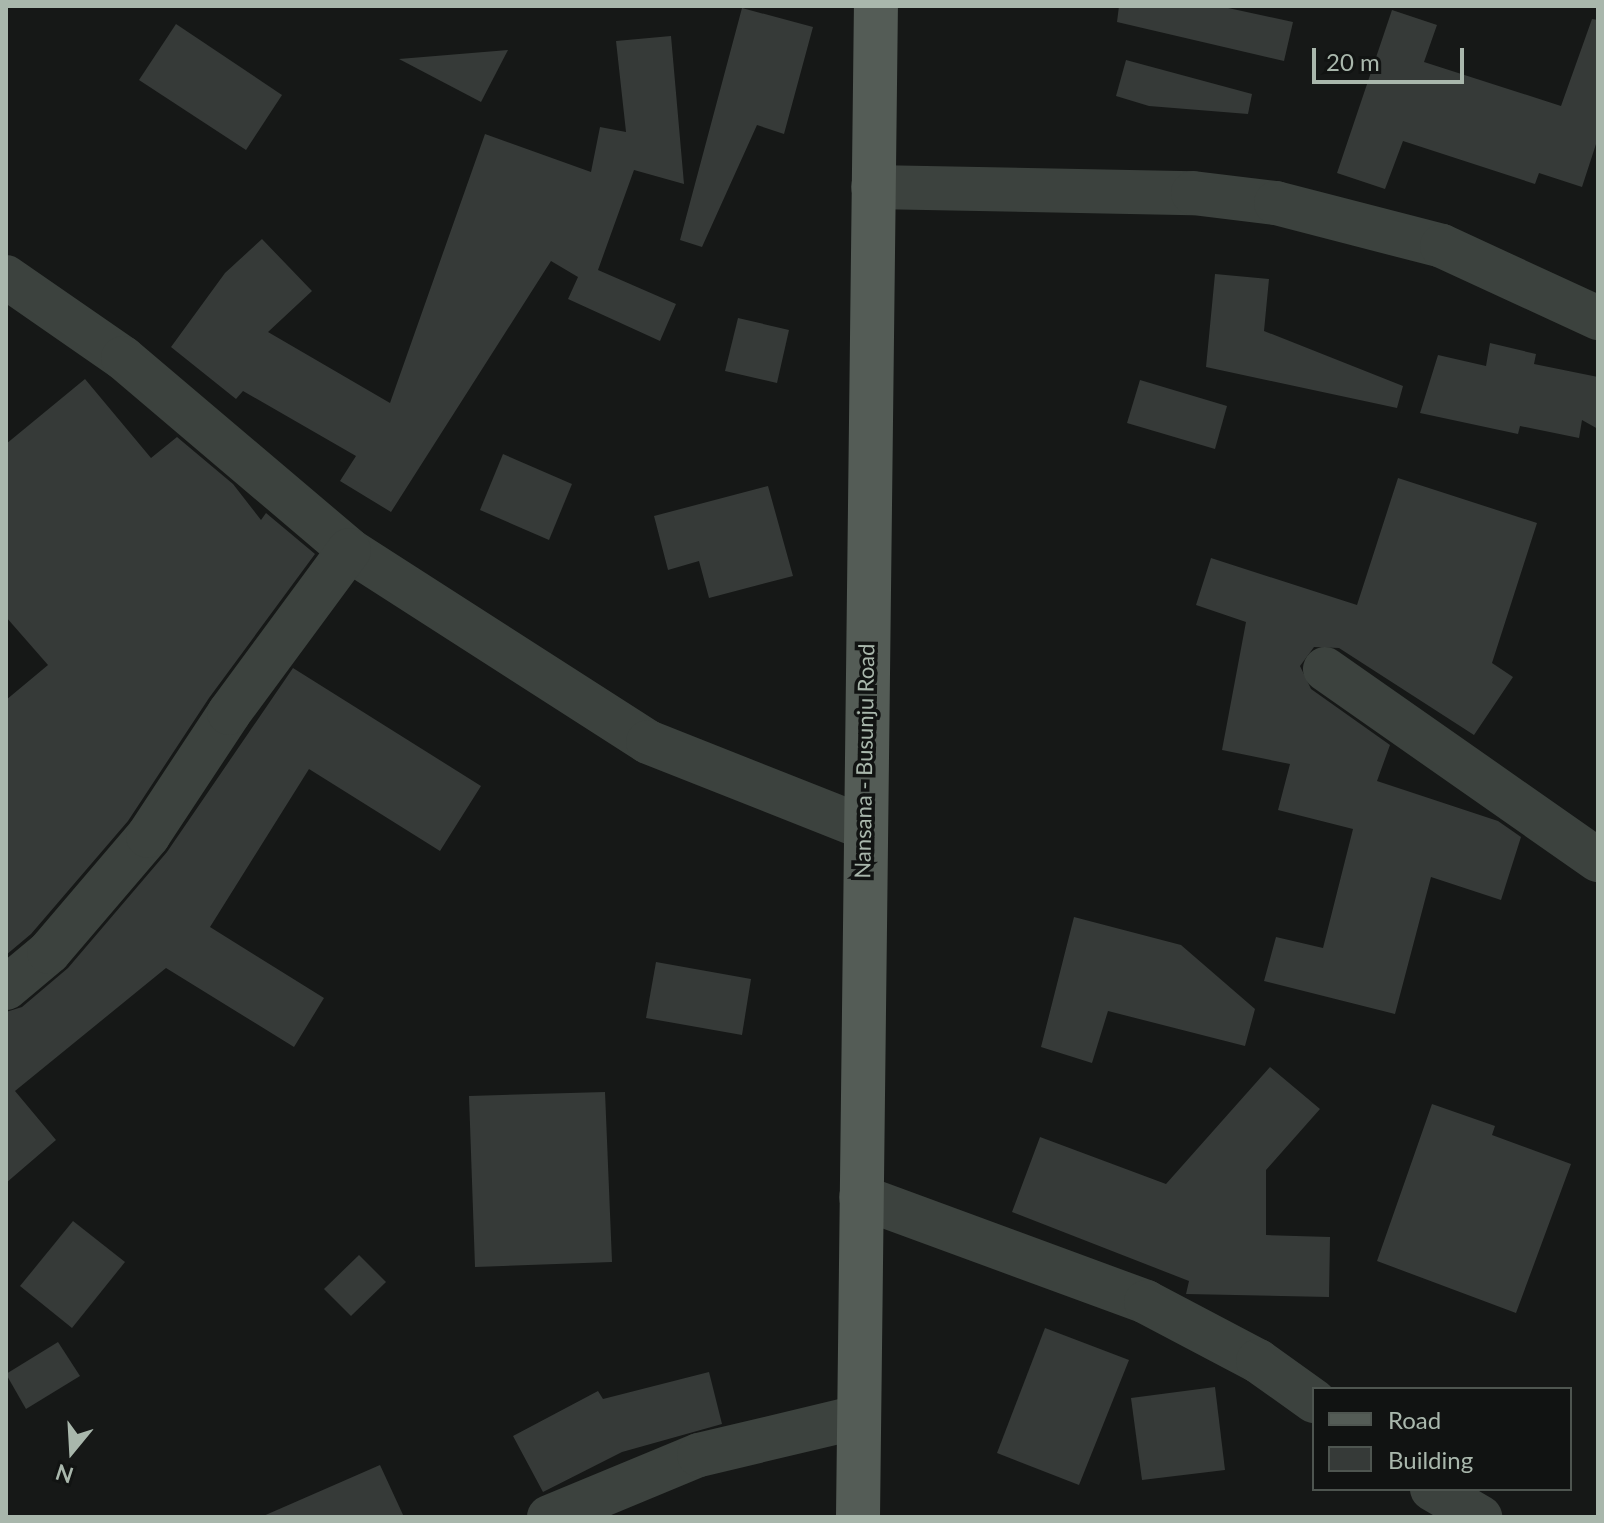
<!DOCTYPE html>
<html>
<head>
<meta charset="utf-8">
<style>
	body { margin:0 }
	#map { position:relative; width:1604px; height:1523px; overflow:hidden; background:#161817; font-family:Lato,sans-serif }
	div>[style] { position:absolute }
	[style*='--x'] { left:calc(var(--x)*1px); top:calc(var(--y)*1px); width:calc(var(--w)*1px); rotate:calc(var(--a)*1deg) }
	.building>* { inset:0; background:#363a38 }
	.minor>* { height:44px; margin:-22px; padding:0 22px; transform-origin:22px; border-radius:22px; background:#3c423e }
	.primary>* { height:44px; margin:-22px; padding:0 22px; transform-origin:22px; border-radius:22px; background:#545c56 }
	span { translate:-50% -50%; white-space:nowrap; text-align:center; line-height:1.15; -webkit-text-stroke:7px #111312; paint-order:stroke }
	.street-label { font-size:22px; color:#a9b7ac }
	.frame { position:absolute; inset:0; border:8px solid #a9b7ac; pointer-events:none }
	.legend { position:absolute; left:1312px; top:1387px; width:260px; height:104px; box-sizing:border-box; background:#111312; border:2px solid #4e5550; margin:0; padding:10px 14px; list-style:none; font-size:24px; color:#a9b7ac }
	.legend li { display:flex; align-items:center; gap:16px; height:40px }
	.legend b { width:40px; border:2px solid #4e5550 }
	.north { position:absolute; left:32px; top:1411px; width:80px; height:80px; -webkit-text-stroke:6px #111312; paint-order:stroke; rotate:198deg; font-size:22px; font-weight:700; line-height:32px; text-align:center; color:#a9b7ac }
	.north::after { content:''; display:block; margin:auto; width:28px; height:36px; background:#a9b7ac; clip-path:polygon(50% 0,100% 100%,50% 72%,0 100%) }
	.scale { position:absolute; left:1312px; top:48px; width:152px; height:36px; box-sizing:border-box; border:4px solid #a9b7ac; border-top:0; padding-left:10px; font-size:24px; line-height:28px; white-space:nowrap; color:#a9b7ac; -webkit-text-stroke:6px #111312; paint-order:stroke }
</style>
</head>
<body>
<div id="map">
	<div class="building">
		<i style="clip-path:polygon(1119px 6px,1219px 6px,1293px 22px,1284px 61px,1117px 22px)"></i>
		<i style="clip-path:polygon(742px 8px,813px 27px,784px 134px,757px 125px,702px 247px,680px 240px)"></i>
		<i style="clip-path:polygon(1392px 10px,1437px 25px,1424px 62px,1561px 106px,1592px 19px,1598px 20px,1598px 138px,1582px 187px,1539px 173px,1535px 184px,1403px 141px,1385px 189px,1337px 173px)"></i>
		<i style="clip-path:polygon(176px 24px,282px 95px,246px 150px,139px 80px)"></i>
		<i style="clip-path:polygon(671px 36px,684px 184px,634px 170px,598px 270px,676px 304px,660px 341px,568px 299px,578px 277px,551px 261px,391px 512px,340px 481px,356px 456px,243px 391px,236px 399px,171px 347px,225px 273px,262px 239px,312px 291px,268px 332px,390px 403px,485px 134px,591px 172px,600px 127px,626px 132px,616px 41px)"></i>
		<i style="clip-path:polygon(508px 50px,481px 102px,399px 59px)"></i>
		<i style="clip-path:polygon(1126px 60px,1252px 94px,1248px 114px,1149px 106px,1116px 96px)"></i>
		<i style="clip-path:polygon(1215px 274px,1269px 279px,1264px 331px,1403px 386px,1397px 408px,1206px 367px)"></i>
		<i style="clip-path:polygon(738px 318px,789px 330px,777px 383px,725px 371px)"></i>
		<i style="clip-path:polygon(1490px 343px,1536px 354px,1534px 364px,1598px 377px,1598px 429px,1582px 420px,1579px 438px,1520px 426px,1518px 434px,1420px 413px,1438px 355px,1486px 366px)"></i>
		<i style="clip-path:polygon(85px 379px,151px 458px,177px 437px,233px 484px,261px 520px,266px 513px,315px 554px,209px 698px,128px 821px,31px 934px,6px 955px,6px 700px,48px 665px,6px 617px,6px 444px)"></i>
		<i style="clip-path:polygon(1140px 380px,1227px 406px,1215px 449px,1127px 423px)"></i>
		<i style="clip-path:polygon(503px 454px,572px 484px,549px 540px,480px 510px)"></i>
		<i style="clip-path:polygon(1398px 478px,1537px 523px,1492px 663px,1513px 677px,1474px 735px,1339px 648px,1314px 647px,1300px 666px,1311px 689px,1390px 745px,1377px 781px,1498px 821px,1521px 837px,1501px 900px,1431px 877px,1395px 1014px,1264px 981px,1276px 937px,1323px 948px,1353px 829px,1278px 810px,1290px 764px,1222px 750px,1246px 622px,1196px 605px,1211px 558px,1357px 605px)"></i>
		<i style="clip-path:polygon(768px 486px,793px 576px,709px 598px,699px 561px,668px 570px,654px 516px)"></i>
		<i style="clip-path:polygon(293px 668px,481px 786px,440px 851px,309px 769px,210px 927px,324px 998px,294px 1047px,166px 968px,15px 1091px,56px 1140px,6px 1183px,6px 1012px,22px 1007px,68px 968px,167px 852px)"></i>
		<i style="clip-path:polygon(1074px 917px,1181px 945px,1255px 1009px,1245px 1046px,1108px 1011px,1092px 1063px,1041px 1047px)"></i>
		<i style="clip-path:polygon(656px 962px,751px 979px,742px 1035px,646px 1018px)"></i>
		<i style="clip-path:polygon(1270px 1067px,1320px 1109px,1266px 1170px,1266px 1235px,1330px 1237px,1329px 1297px,1186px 1294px,1189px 1281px,1012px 1212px,1040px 1137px,1166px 1184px)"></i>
		<i style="clip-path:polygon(605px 1092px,612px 1262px,475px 1267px,469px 1096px)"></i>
		<i style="clip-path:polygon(1432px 1104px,1495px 1126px,1492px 1135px,1571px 1164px,1516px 1313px,1377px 1261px)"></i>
		<i style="clip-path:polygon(73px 1221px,125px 1262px,72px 1328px,20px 1286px)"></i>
		<i style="clip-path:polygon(359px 1255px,386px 1282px,351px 1316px,324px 1289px)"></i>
		<i style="clip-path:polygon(1045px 1328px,1129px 1360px,1079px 1485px,997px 1453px)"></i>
		<i style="clip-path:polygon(58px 1342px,80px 1376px,26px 1409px,6px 1374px)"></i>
		<i style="clip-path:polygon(709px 1372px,722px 1424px,622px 1452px,543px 1492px,513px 1436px,598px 1391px,603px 1399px)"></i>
		<i style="clip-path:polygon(1215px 1387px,1225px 1470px,1142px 1480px,1131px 1398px)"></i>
		<i style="clip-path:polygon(380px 1465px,404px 1517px,261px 1517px)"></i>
	</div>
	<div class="minor">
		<i style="--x:873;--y:187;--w:320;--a:1.1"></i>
		<i style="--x:1193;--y:193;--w:84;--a:6.9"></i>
		<i style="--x:1276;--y:203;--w:171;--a:14.5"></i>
		<i style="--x:1442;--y:246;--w:172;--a:24.8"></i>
		<i style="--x:6;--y:277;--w:142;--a:34.7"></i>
		<i style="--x:123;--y:358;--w:297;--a:40.3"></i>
		<i style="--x:349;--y:550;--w:355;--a:32.7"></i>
		<i style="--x:648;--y:742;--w:231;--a:21.6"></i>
		<i style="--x:1325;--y:669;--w:333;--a:35"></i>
		<i style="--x:6;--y:988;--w:56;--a:-39.9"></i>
		<i style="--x:49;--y:952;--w:153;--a:-49.5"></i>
		<i style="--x:148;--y:836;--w:147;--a:-56.6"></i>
		<i style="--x:229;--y:713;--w:202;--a:-53.6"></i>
		<i style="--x:861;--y:1197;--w:304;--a:20.2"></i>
		<i style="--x:1146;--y:1302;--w:127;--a:27.8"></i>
		<i style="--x:1258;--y:1361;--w:69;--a:35.5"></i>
		<i style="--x:1432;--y:1489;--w:56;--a:30.3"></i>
		<i style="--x:549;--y:1517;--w:162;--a:-22.5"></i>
		<i style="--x:699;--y:1455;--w:164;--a:-13.4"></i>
	</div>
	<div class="primary">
		<i style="--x:858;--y:1517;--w:1511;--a:-89.32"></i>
	</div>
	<div class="street-label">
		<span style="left:864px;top:761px;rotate:-89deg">Nansana - Busunju Road</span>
	</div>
	<div class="frame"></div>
	<ul class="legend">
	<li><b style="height:10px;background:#545c56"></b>Road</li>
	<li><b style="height:22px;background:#363a38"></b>Building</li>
	</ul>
	<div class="north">N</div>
	<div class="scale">20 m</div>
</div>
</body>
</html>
